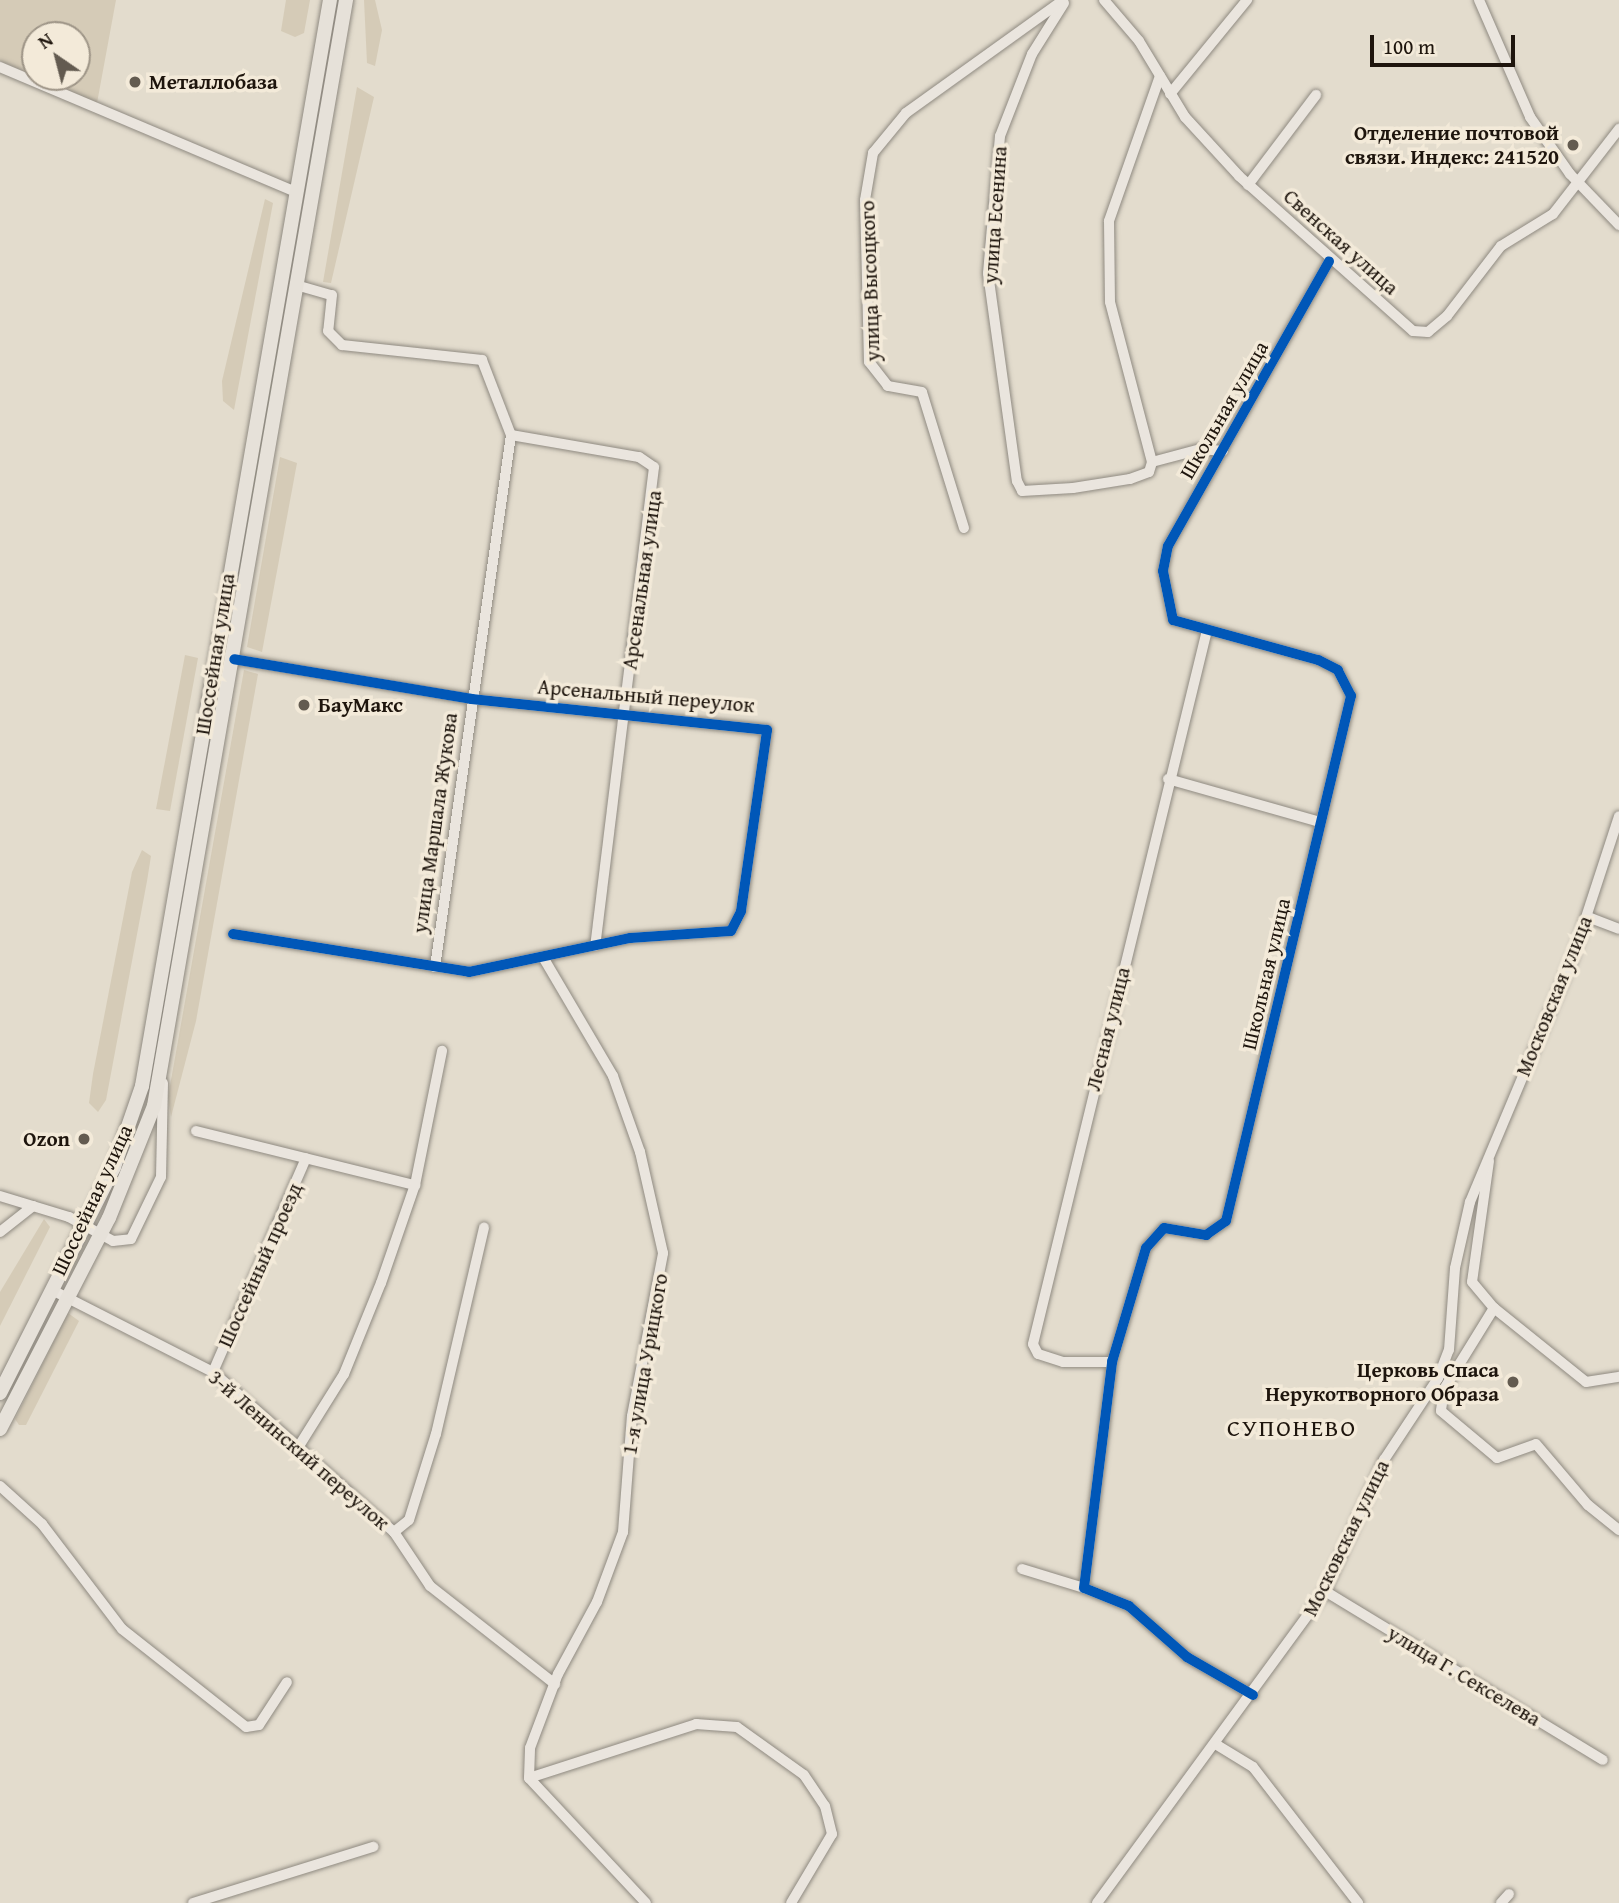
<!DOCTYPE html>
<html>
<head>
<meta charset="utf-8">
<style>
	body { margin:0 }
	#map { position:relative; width:1619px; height:1903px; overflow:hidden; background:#e3dccd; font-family:"Gentium Book Plus",serif }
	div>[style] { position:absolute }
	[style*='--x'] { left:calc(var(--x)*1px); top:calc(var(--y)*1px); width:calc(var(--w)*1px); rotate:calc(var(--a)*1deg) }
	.green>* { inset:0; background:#d5cbb7 }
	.roads { filter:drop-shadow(0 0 2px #8f8a81) drop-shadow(0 0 2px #8f8a81) }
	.street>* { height:10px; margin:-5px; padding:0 5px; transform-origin:5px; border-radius:5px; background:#eae5de }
	.primary>* { height:14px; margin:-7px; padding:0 7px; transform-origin:7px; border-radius:7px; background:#e6e1d9 }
	.cycleway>* { height:10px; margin:-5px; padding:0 5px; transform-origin:5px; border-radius:5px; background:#0057b8 }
	.dots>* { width:19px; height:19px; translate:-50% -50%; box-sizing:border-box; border:4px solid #f3ead9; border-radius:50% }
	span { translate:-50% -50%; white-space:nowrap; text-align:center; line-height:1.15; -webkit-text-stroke:7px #f3ead9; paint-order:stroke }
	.poi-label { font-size:21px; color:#1e150d; font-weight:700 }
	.left { translate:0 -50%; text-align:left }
	.right { translate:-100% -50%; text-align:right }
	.street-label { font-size:21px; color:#1e150d }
	.quarter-label { font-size:24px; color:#1e150d; letter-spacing:2px }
	.north { position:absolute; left:21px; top:21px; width:70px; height:70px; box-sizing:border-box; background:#f3ead9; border:2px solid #9e9587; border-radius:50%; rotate:325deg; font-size:19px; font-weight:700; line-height:28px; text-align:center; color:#1e150d }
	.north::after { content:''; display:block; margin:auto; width:24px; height:32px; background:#635b50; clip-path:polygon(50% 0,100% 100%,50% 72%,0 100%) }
	.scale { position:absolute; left:1370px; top:35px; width:145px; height:32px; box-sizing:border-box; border:4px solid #1e150d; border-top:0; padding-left:9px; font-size:21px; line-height:24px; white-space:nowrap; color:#1e150d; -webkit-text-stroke:5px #f3ead9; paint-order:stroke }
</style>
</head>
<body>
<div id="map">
	<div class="green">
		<i style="clip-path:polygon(0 0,116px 0,97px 103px,38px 77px,77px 77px,77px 35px,35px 35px,35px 76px,0 61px)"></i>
		<i style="clip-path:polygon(286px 0,310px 0,304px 33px,295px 37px,281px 31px)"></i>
		<i style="clip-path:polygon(364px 0,375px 0,382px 30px,375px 66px,367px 63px)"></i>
		<i style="clip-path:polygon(357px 87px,374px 97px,331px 283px,323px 282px)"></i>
		<i style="clip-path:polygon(265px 199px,273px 203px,234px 410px,223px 401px,222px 381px)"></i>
		<i style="clip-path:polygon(280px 457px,297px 463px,262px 652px,247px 647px)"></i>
		<i style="clip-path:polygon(185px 655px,198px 658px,170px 811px,156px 809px)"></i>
		<i style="clip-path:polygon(244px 670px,258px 674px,196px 1021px,171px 1117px,168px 1097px)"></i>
		<i style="clip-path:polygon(142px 850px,151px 856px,147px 881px,106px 1100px,98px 1112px,89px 1103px,93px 1074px,132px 872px)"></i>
		<i style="clip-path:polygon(44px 1219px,50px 1227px,0 1326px,0 1292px)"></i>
		<i style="clip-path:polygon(68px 1313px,79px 1321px,26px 1425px,19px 1425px,15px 1419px)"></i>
	</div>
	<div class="roads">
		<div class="street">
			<i style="--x:1104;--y:0;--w:54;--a:49.5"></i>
			<i style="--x:1139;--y:41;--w:89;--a:58.8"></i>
			<i style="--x:1185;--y:117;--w:80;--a:47.5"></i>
			<i style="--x:1239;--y:176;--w:233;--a:41.7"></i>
			<i style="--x:1413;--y:331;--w:15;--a:4"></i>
			<i style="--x:1428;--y:332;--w:25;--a:-40"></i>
			<i style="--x:1447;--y:316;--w:88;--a:-52.4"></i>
			<i style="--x:1501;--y:246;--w:61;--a:-31.6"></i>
			<i style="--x:1553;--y:214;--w:108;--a:-52.2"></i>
			<i style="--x:1479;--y:0;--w:128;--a:66.4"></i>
			<i style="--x:1530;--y:117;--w:70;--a:54.9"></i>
			<i style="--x:1570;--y:174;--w:71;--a:46.1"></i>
			<i style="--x:1064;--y:3;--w:60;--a:122.1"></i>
			<i style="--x:1032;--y:54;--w:88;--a:111.3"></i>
			<i style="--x:1000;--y:136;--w:138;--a:95"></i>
			<i style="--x:988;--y:273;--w:210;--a:82.1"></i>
			<i style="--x:1017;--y:481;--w:11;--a:63"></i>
			<i style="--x:1022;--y:491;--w:51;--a:-3.4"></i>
			<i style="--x:1073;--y:488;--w:58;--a:-9"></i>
			<i style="--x:1130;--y:479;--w:20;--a:-20"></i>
			<i style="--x:1149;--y:472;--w:10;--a:-73"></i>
			<i style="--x:0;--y:67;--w:321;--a:22.9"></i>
			<i style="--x:1160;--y:76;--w:154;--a:109.4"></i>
			<i style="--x:1109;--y:221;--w:81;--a:89.3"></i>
			<i style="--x:1110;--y:302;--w:165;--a:75.3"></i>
			<i style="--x:1152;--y:462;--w:51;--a:-14.9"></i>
			<i style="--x:1201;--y:449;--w:22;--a:5"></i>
			<i style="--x:1170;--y:94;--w:122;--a:-50.7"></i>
			<i style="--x:1248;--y:185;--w:113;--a:-52.9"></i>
			<i style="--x:296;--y:285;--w:37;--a:16"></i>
			<i style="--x:332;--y:295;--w:36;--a:96"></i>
			<i style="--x:328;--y:331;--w:20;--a:45"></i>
			<i style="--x:342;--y:345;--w:141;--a:6.1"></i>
			<i style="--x:482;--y:360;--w:80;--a:68.9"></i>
			<i style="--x:511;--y:435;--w:130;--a:9.8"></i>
			<i style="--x:639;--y:457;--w:18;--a:34"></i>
			<i style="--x:654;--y:467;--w:482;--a:97"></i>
			<i style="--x:964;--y:528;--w:142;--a:-107.2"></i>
			<i style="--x:922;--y:392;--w:35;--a:-170"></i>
			<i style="--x:888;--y:386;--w:31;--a:-128"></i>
			<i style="--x:869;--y:362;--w:162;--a:-91.4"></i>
			<i style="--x:865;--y:200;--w:48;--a:-80.3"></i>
			<i style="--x:873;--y:153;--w:52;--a:-50.5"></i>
			<i style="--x:906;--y:113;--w:193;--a:-35.7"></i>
			<i style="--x:1168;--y:779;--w:158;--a:15.8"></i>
			<i style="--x:1588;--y:917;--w:33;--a:21"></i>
			<i style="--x:233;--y:934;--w:239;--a:9.1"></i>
			<i style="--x:469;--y:972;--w:165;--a:-11.9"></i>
			<i style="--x:630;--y:938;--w:101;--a:-4"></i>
			<i style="--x:731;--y:931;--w:22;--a:-63"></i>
			<i style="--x:741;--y:911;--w:183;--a:-81.8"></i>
			<i style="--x:767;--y:730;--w:297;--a:-174"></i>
			<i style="--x:472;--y:699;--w:241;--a:-170.5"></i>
			<i style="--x:435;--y:967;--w:537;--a:-81.87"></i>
			<i style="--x:196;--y:1131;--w:226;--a:13.9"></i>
			<i style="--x:1489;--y:1161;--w:122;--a:98"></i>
			<i style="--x:1472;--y:1282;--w:34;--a:50"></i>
			<i style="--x:1494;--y:1308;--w:95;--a:121.7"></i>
			<i style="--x:1444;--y:1389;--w:22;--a:98"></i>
			<i style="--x:1441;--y:1411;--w:73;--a:40"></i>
			<i style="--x:1497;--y:1458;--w:41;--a:-19.7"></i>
			<i style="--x:1536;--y:1444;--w:80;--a:49.6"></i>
			<i style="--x:1588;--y:1505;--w:40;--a:39"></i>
			<i style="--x:0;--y:1196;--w:72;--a:16.9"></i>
			<i style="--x:69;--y:1217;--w:50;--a:28.6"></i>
			<i style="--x:113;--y:1241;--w:18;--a:-6"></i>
			<i style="--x:131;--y:1239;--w:69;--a:-64.2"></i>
			<i style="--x:161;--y:1177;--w:94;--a:-88.8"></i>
			<i style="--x:0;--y:1232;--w:42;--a:-38.2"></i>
			<i style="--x:52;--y:1290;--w:181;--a:27"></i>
			<i style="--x:213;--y:1372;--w:242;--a:41.5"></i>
			<i style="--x:394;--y:1532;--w:19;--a:-39"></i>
			<i style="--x:409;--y:1520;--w:90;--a:-72.6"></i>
			<i style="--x:436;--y:1434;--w:212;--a:-76.9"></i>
			<i style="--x:1494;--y:1308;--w:118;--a:38.8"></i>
			<i style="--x:1586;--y:1382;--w:33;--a:-9"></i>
			<i style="--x:1112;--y:1362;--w:49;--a:180"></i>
			<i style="--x:1063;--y:1362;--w:26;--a:-162"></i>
			<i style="--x:1038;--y:1354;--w:11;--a:-117"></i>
			<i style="--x:1033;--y:1344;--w:735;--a:-76.3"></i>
			<i style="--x:213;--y:1372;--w:233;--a:-66.5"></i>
			<i style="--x:299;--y:1446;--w:85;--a:-58"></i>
			<i style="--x:344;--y:1374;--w:98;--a:-67.9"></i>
			<i style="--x:381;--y:1283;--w:104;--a:-70.9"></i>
			<i style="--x:415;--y:1185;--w:137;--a:-78.6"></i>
			<i style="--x:0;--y:1486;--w:57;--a:42.1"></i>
			<i style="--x:42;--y:1524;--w:132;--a:52.7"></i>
			<i style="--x:122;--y:1629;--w:158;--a:38.3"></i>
			<i style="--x:246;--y:1727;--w:13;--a:-9"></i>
			<i style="--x:259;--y:1725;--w:51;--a:-56.9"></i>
			<i style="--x:394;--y:1532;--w:65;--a:56.3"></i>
			<i style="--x:430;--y:1586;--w:159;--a:38.1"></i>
			<i style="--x:1022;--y:1569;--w:65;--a:17"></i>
			<i style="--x:1325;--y:1591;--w:325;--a:31.3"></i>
			<i style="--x:1253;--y:1695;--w:76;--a:-150.1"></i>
			<i style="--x:1187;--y:1657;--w:77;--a:-138.7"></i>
			<i style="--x:1129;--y:1606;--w:48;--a:-158.2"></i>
			<i style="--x:1084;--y:1588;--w:228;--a:-82.9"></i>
			<i style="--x:1112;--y:1362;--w:119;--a:-73.4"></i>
			<i style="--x:1146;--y:1248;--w:27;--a:-48"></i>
			<i style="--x:1164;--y:1228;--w:43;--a:9.5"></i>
			<i style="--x:1206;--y:1235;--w:24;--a:-35"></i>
			<i style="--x:1226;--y:1221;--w:540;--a:-76.61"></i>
			<i style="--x:1351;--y:696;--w:29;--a:-117"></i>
			<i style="--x:1338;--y:670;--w:22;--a:-153"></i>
			<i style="--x:1318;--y:660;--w:150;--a:-164.6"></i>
			<i style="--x:1173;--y:620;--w:50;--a:-101.5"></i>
			<i style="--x:1163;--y:571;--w:25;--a:-79"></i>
			<i style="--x:1168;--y:546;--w:327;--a:-60.5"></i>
			<i style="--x:1217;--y:1745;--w:42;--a:31.4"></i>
			<i style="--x:1253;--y:1767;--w:172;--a:52.3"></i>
			<i style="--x:529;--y:1778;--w:30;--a:-88"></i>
			<i style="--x:530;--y:1748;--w:79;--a:-69.3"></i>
			<i style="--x:558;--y:1674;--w:82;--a:-61.6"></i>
			<i style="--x:597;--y:1602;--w:75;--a:-69.6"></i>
			<i style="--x:623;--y:1532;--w:116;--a:-85.6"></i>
			<i style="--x:632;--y:1416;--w:166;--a:-79.2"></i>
			<i style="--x:663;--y:1253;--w:104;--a:-102.8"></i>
			<i style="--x:640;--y:1152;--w:81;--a:-109.6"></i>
			<i style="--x:613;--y:1076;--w:138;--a:-120.5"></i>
			<i style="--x:529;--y:1778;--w:176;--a:-17.9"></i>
			<i style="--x:696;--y:1724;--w:41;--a:4.2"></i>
			<i style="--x:737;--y:1727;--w:82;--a:35.6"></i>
			<i style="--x:804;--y:1775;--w:37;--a:56"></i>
			<i style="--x:825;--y:1806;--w:29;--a:76"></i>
			<i style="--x:832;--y:1834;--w:80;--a:120.7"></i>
			<i style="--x:529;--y:1778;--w:171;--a:46.9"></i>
			<i style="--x:193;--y:1903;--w:189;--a:-17.3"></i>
			<i style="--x:1097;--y:1903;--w:386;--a:-53.8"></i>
			<i style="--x:1325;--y:1591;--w:144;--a:-65.8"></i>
			<i style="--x:1384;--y:1460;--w:98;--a:-56.6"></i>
			<i style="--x:1438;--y:1378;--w:30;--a:-69"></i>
			<i style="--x:1449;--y:1350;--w:82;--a:-85.8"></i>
			<i style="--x:1455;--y:1268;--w:68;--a:-77.2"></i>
			<i style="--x:1470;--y:1202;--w:266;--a:-67.2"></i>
			<i style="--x:1573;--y:957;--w:148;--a:-71.9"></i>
			<i style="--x:1501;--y:1903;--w:12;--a:-48"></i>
		</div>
		<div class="primary">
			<i style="--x:0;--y:1393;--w:253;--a:-63.2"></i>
			<i style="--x:114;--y:1167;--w:86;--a:-70.9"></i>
			<i style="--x:142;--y:1086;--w:1102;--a:-80.18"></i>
			<i style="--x:0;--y:1429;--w:237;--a:-62.7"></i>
			<i style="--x:109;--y:1218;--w:121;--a:-68.1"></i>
			<i style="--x:154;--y:1106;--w:1123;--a:-80.15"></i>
		</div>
	</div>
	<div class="cycleway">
		<i style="--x:233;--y:934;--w:239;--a:9.1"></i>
		<i style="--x:469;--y:972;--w:165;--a:-11.9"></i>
		<i style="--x:630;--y:938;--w:101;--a:-4"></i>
		<i style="--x:731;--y:931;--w:22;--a:-63"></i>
		<i style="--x:741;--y:911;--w:183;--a:-81.8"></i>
		<i style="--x:767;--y:730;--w:297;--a:-174"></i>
		<i style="--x:472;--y:699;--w:241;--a:-170.5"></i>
		<i style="--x:1253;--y:1695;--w:76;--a:-150.1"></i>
		<i style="--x:1187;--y:1657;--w:77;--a:-138.7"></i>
		<i style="--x:1129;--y:1606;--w:48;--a:-158.2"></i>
		<i style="--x:1084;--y:1588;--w:228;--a:-82.9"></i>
		<i style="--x:1112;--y:1362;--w:119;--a:-73.4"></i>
		<i style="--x:1146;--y:1248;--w:27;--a:-48"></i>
		<i style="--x:1164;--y:1228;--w:43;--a:9.5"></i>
		<i style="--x:1206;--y:1235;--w:24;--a:-35"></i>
		<i style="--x:1226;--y:1221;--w:540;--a:-76.61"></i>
		<i style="--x:1351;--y:696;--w:29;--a:-117"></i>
		<i style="--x:1338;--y:670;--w:22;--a:-153"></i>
		<i style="--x:1318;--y:660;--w:150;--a:-164.6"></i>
		<i style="--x:1173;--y:620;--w:50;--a:-101.5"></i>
		<i style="--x:1163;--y:571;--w:25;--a:-79"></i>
		<i style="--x:1168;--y:546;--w:327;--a:-60.5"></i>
	</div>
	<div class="dots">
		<i style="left:135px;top:82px;background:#635b50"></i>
		<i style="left:1573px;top:145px;background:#635b50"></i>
		<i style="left:304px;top:705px;background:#635b50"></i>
		<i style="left:84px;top:1139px;background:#635b50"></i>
		<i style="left:1513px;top:1382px;background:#635b50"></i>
	</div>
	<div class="poi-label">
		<span class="left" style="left:149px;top:82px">Металлобаза</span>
		<span class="right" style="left:1559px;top:145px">Отделение почтовой<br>связи. Индекс: 241520</span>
		<span class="left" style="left:318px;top:705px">БауМакс</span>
		<span class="right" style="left:70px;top:1139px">Ozon</span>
		<span class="right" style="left:1499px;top:1382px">Церковь Спаса<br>Нерукотворного Образа</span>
	</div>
	<div class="street-label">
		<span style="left:995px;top:215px;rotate:-86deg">улица Есенина</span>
		<span style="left:1341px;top:242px;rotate:42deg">Свенская улица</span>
		<span style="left:870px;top:281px;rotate:-92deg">улица Высоцкого</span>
		<span style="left:1224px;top:410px;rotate:-60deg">Школьная улица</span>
		<span style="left:642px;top:580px;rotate:-82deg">Арсенальная улица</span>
		<span style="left:215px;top:654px;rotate:-81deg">Шоссейная улица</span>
		<span style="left:646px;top:696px;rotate:5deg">Арсенальный переулок</span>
		<span style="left:435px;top:823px;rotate:-82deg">улица Маршала Жукова</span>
		<span style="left:1266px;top:974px;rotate:-77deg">Школьная улица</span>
		<span style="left:1554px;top:996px;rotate:-68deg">Московская улица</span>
		<span style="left:1108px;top:1029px;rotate:-76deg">Лесная улица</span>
		<span style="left:92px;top:1200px;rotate:-65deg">Шоссейная улица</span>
		<span style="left:260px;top:1265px;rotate:-66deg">Шоссейный проезд</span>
		<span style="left:645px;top:1364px;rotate:-80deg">1-я улица Урицкого</span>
		<span style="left:299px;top:1450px;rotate:41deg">3-й Ленинский переулок</span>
		<span style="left:1346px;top:1538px;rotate:-64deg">Московская улица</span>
		<span style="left:1464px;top:1676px;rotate:31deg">улица Г. Секселева</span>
	</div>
	<div class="quarter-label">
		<span style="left:1292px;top:1428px">СУПОНЕВО</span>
	</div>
	<div class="north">N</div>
	<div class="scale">100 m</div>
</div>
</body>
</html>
